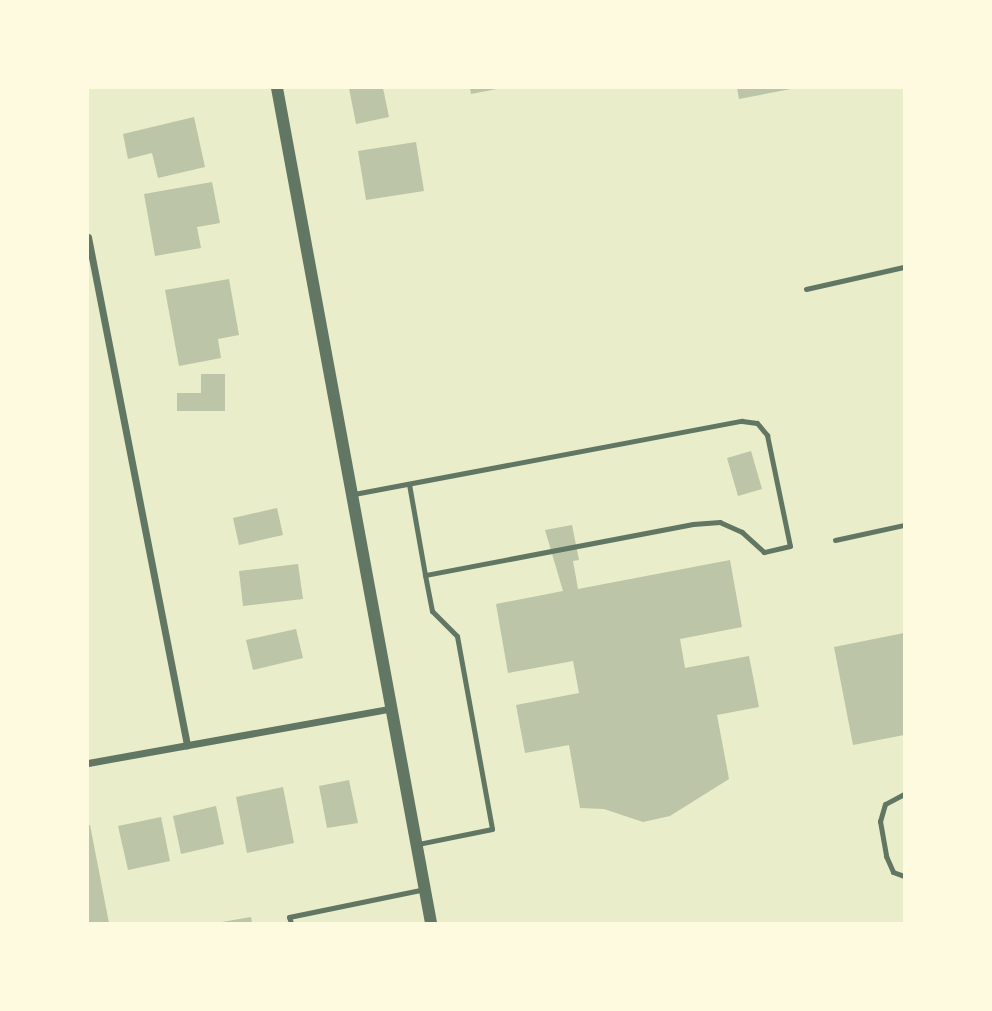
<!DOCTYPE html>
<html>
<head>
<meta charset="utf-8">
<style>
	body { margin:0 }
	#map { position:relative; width:992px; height:1011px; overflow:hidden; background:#e9edc9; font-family:"Times New Roman",serif }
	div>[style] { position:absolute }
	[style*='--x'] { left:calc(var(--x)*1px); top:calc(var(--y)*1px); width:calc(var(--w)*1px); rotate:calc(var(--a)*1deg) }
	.building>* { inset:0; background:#bcc5a7 }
	.service>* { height:5px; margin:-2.5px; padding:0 2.5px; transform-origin:2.5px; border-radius:2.5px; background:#617663 }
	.minor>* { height:7px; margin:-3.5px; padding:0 3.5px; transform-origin:3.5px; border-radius:3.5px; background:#617663 }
	.tertiary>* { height:12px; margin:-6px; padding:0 6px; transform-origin:6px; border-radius:6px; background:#617663 }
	span { translate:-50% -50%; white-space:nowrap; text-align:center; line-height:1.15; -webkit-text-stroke:6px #fefae0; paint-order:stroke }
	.frame { position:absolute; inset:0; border:89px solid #fefae0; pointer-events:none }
</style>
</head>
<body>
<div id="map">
	<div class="building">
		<i style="clip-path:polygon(349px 88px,383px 88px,389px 117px,356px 124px)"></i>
		<i style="clip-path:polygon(470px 88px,497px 88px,497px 89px,471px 94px)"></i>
		<i style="clip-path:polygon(737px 88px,791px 88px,791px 89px,739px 99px)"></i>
		<i style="clip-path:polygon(194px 117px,205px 167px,158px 178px,152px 153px,128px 159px,123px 134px)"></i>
		<i style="clip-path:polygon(416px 142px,424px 191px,366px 200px,358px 151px)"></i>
		<i style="clip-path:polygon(212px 182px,220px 223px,197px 227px,201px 248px,155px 256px,144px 194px)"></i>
		<i style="clip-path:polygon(229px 279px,239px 335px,218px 339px,221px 358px,179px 366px,165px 290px)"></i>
		<i style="clip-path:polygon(201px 374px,225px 374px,225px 411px,177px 411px,177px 393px,201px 393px)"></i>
		<i style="clip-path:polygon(751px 451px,762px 489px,738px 496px,727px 458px)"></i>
		<i style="clip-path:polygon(277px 508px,283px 535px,239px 545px,233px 518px)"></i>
		<i style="clip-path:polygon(572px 525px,579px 560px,573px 561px,578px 589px,730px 560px,742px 627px,680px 639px,685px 668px,749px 656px,759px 707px,717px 715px,729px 779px,670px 816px,643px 822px,604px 809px,580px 808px,569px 745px,525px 753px,516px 705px,579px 693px,573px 661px,508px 673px,496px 604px,563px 591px,545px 530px)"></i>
		<i style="clip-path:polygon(298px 564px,303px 599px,243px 606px,239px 571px)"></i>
		<i style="clip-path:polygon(296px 629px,303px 658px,253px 670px,246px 640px)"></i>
		<i style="clip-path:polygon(904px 633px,904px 735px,853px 745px,834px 647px)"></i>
		<i style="clip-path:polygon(349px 780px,358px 823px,327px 828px,319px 786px)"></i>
		<i style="clip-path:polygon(283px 787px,294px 843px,247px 853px,236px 797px)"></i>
		<i style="clip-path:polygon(216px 806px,224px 844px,181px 854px,173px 816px)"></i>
		<i style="clip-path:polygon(161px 817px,170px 861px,128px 870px,118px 826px)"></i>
		<i style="clip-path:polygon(88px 825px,90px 825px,109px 923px,88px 923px)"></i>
		<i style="clip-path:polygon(251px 917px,252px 923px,222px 923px,222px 922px)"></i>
	</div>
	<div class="service">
		<i style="--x:806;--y:289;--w:100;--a:-12.7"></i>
		<i style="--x:409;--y:484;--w:92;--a:80"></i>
		<i style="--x:354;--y:494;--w:395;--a:-10.7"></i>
		<i style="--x:742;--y:421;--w:15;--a:8"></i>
		<i style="--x:757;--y:423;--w:16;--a:50"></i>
		<i style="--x:767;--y:435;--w:113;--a:78.3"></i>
		<i style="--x:790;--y:546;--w:27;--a:167"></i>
		<i style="--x:764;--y:552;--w:30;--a:-138"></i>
		<i style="--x:742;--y:532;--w:24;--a:-156"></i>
		<i style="--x:720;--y:522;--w:27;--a:176"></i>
		<i style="--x:693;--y:524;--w:273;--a:169.2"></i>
		<i style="--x:425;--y:575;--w:37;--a:79"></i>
		<i style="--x:432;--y:611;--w:35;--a:45"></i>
		<i style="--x:457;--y:636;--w:196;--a:79.7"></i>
		<i style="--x:492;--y:829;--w:76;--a:168.5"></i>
		<i style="--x:835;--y:540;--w:71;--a:-12.3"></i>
		<i style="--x:904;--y:794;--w:21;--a:152"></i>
		<i style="--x:885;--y:804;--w:18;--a:106"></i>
		<i style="--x:880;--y:821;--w:36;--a:80"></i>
		<i style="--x:886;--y:856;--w:17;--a:66"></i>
		<i style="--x:893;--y:872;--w:12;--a:20"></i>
		<i style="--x:291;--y:923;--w:6;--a:-108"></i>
		<i style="--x:289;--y:917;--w:139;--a:-11.6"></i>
	</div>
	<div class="minor">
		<i style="--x:88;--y:237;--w:518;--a:78.97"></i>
		<i style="--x:88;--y:763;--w:310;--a:-10.2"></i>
	</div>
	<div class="tertiary">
		<i style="--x:277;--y:88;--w:849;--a:79.55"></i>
	</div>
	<div class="frame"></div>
</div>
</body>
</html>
